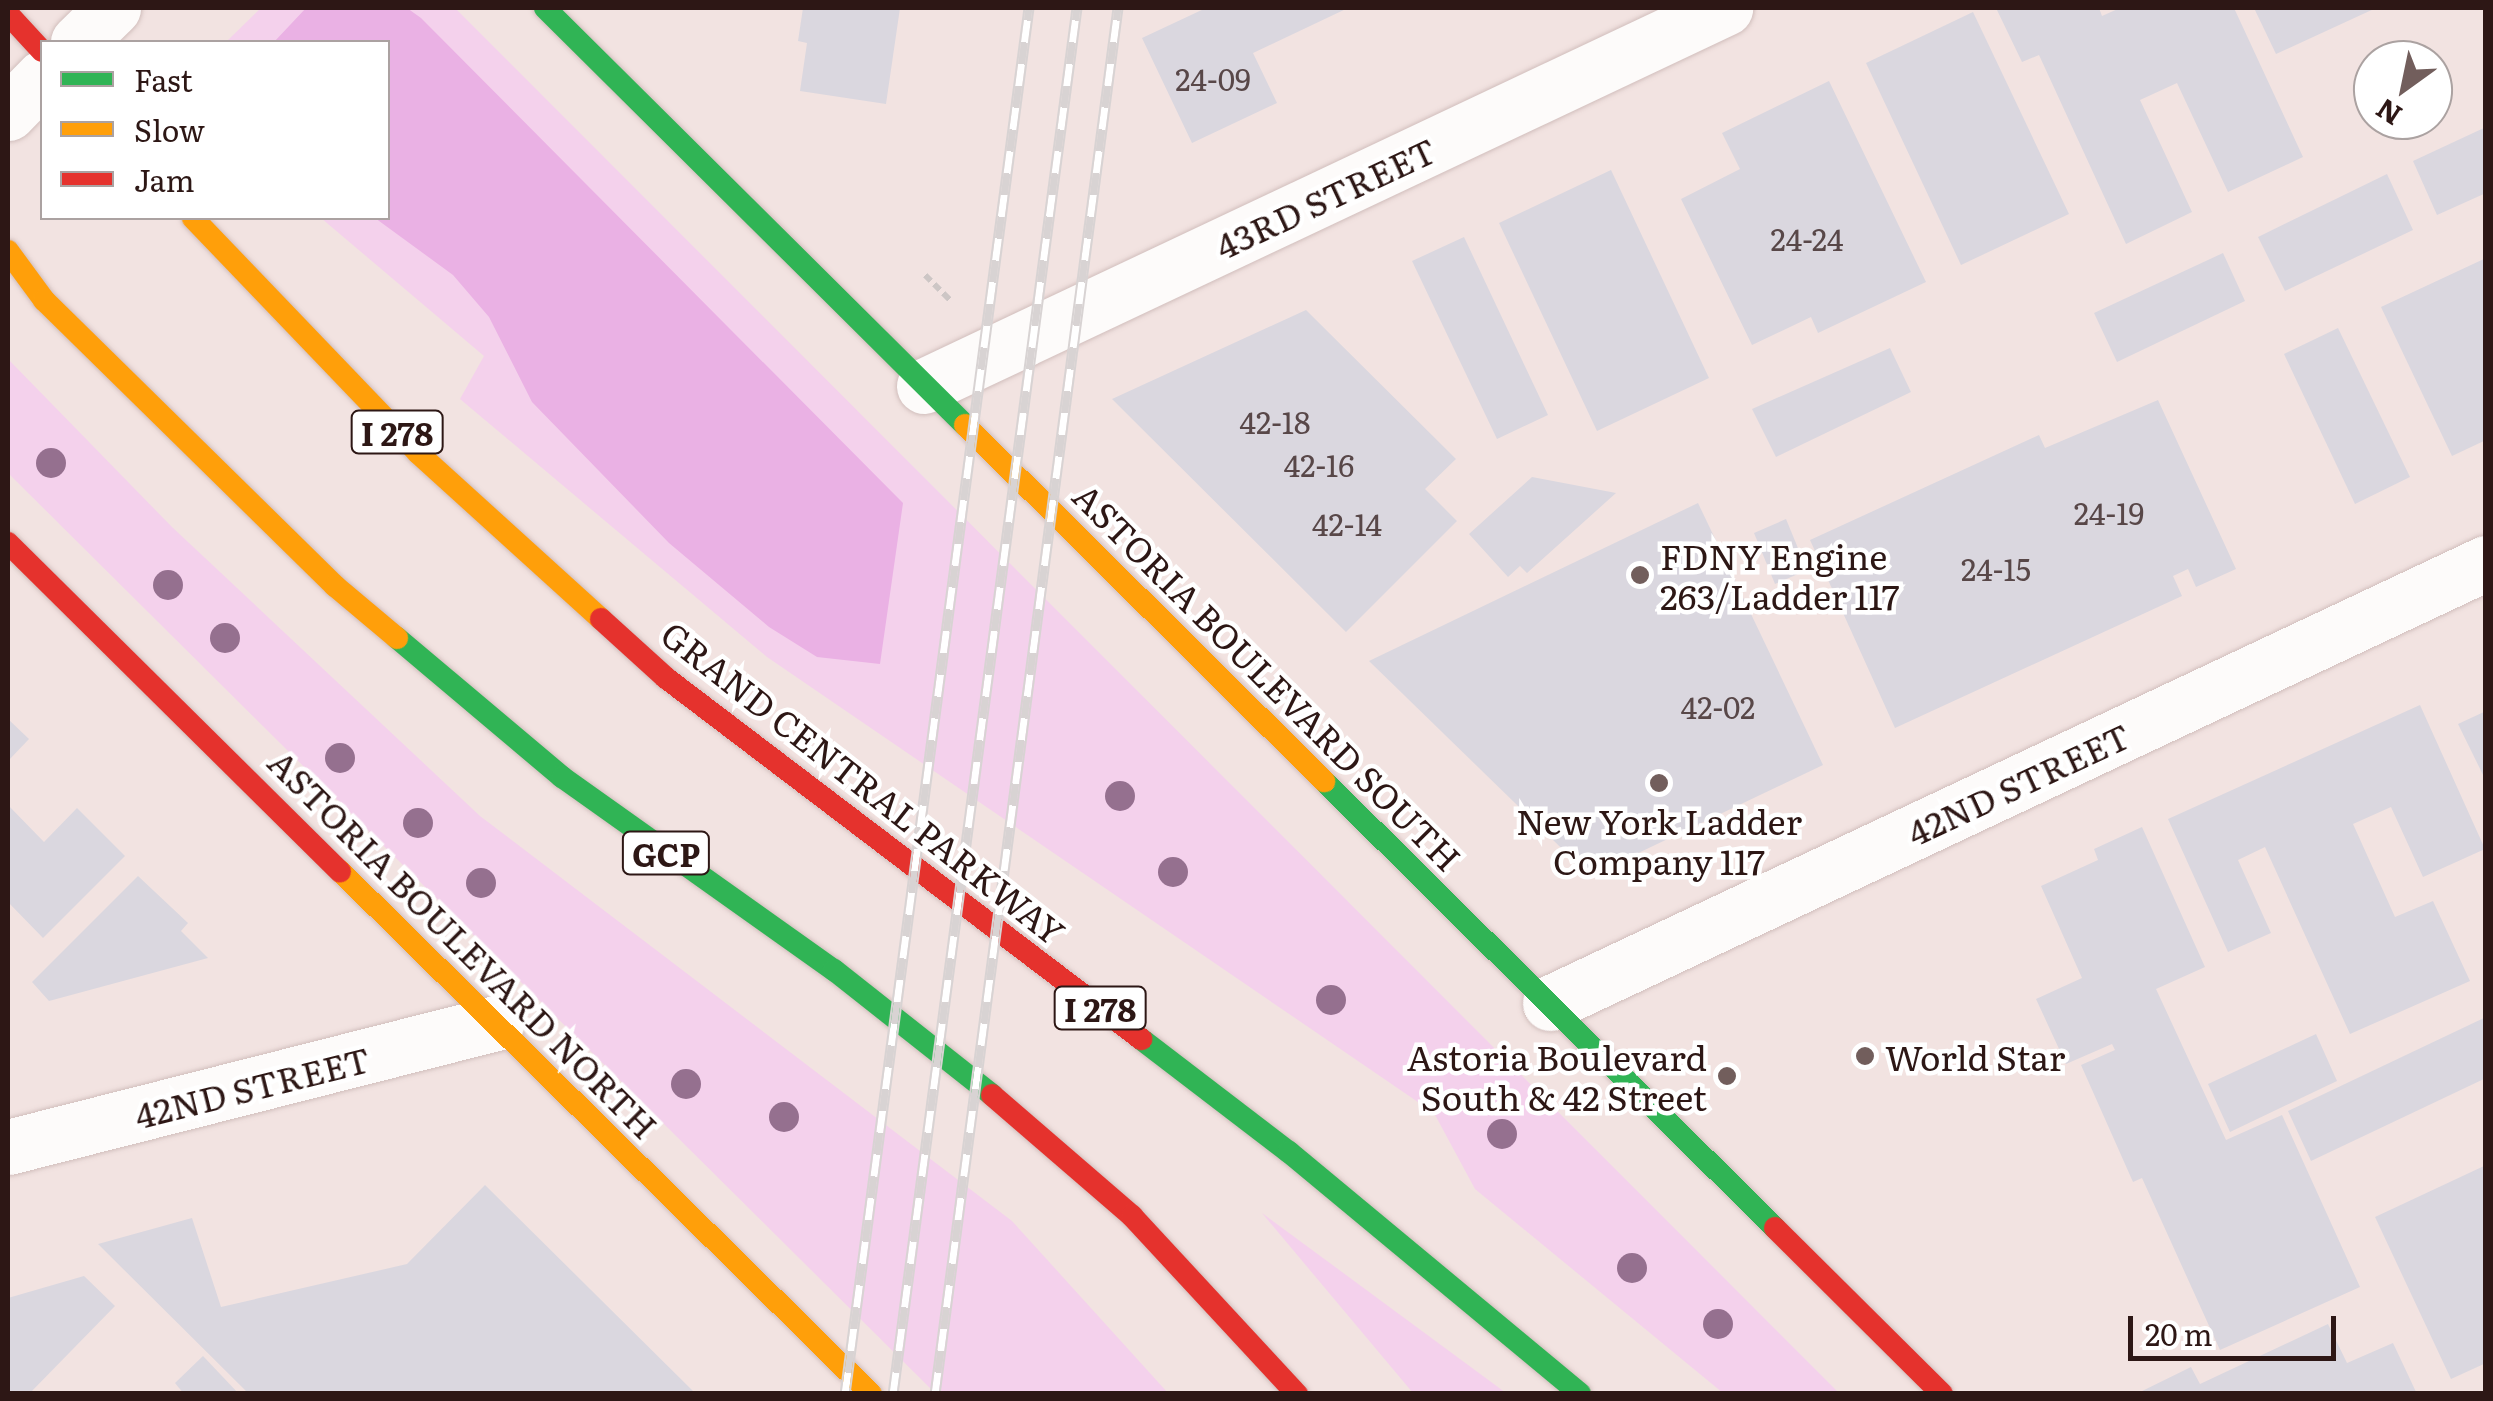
<!DOCTYPE html>
<html>
<head>
<meta charset="utf-8">
<style>
	body { margin:0 }
	#map { position:relative; width:2493px; height:1401px; overflow:hidden; background:#f2e3e1; font-family:Literata,serif }
	div>[style] { position:absolute }
	[style*='--x'] { left:calc(var(--x)*1px); top:calc(var(--y)*1px); width:calc(var(--w)*1px); rotate:calc(var(--a)*1deg) }
	.green>* { inset:0; background:#f4d1ec }
	.forest>* { inset:0; background:#eab1e4 }
	.building>* { inset:0; background:#dad7df }
	.path>* { height:6px; margin-top:-3px; transform-origin:0; background:repeating-linear-gradient(90deg,#cdc6c5 0 8px,transparent 0 13px) }
	.roads { filter:drop-shadow(0 0 2px #d1bebc) drop-shadow(0 0 2px #d1bebc) }
	.street>* { height:55px; margin:-27.5px; padding:0 27.5px; transform-origin:27.5px; border-radius:27.5px; background:#fdfbfa }
	.fast>* { height:22px; margin:-11px; padding:0 11px; transform-origin:11px; border-radius:11px; background:#30b455 }
	.slow>* { height:22px; margin:-11px; padding:0 11px; transform-origin:11px; border-radius:11px; background:#ff9f0a }
	.jam>* { height:22px; margin:-11px; padding:0 11px; transform-origin:11px; border-radius:11px; background:#e5322d }
	.rail>* { height:11px; margin-top:-5.5px; transform-origin:0; background:repeating-linear-gradient(90deg,#fff 0 22px,#d8d3d3 0 44px); box-sizing:border-box; border-block:2px solid #d8d3d3 }
	.trees>* { width:30px; height:30px; margin:-15px; border-radius:50%; background:#95708f }
	.dots>* { width:28px; height:28px; translate:-50% -50%; box-sizing:border-box; border:5px solid #fff; border-radius:50% }
	span { translate:-50% -50%; white-space:nowrap; text-align:center; line-height:1.15; -webkit-text-stroke:9px #fff; paint-order:stroke }
	.number-label { font-size:30px; color:#584748 }
	.number-label span { -webkit-text-stroke-width:0 }
	.shield-label span { padding:2px 8px; background:#fff; border:2px solid; border-radius:8px; -webkit-text-stroke-width:0 }
	.shield-label { font-size:32px; color:#2d1715; font-weight:700 }
	.street-label { font-size:35px; color:#2d1715 }
	.poi-label { font-size:35px; color:#2d1715 }
	.left { translate:0 -50%; text-align:left }
	.right { translate:-100% -50%; text-align:right }
	.frame { position:absolute; inset:0; border:10px solid #2d1715; pointer-events:none }
	.legend { position:absolute; left:40px; top:40px; width:350px; height:180px; box-sizing:border-box; background:#fff; border:2px solid #aba2a1; margin:0; padding:12px 18px; list-style:none; font-size:30px; color:#2d1715 }
	.legend li { display:flex; align-items:center; gap:20px; height:50px }
	.legend b { width:50px; border:2px solid #aba2a1 }
	.north { position:absolute; left:2353px; top:40px; width:100px; height:100px; box-sizing:border-box; background:#fff; border:2px solid #aba2a1; border-radius:50%; rotate:213deg; font-size:28px; font-weight:700; line-height:40px; text-align:center; color:#2d1715 }
	.north::after { content:''; display:block; margin:auto; width:35px; height:45px; background:#725e5c; clip-path:polygon(50% 0,100% 100%,50% 72%,0 100%) }
	.scale { position:absolute; left:2128px; top:1316px; width:208px; height:45px; box-sizing:border-box; border:5px solid #2d1715; border-top:0; padding-left:12px; font-size:30px; line-height:35px; white-space:nowrap; color:#2d1715; -webkit-text-stroke:8px #fff; paint-order:stroke }
</style>
</head>
<body>
<div id="map">
	<div class="green">
		<i style="clip-path:polygon(261px 8px,455px 8px,1839px 1393px,1723px 1393px,1475px 1189px,1434px 1113px,767px 657px,460px 399px,484px 356px,321px 218px,388px 218px,388px 42px,226px 42px)"></i>
		<i style="clip-path:polygon(8px 359px,172px 527px,480px 816px,1012px 1221px,1168px 1393px,935px 1393px,8px 473px)"></i>
		<i style="clip-path:polygon(1262px 1213px,1506px 1393px,1413px 1393px)"></i>
	</div>
	<div class="forest">
		<i style="clip-path:polygon(306px 8px,407px 8px,421px 18px,903px 503px,880px 664px,817px 657px,769px 627px,669px 543px,532px 402px,489px 317px,453px 275px,375px 218px,388px 218px,388px 42px,274px 42px)"></i>
	</div>
	<div class="building">
		<i style="clip-path:polygon(803px 8px,900px 8px,886px 104px,800px 91px,807px 43px,798px 41px)"></i>
		<i style="clip-path:polygon(1206px 8px,1348px 8px,1253px 53px,1277px 103px,1192px 143px,1142px 38px)"></i>
		<i style="clip-path:polygon(1996px 8px,2099px 8px,2102px 16px,2120px 8px,2234px 8px,2303px 157px,2228px 192px,2177px 83px,2140px 100px,2192px 212px,2126px 244px,2039px 55px,2022px 62px)"></i>
		<i style="clip-path:polygon(2254px 8px,2376px 8px,2276px 54px)"></i>
		<i style="clip-path:polygon(1973px 12px,2069px 214px,1961px 265px,1866px 63px)"></i>
		<i style="clip-path:polygon(1829px 81px,1926px 282px,1818px 333px,1811px 317px,1752px 345px,1681px 199px,1740px 169px,1722px 133px)"></i>
		<i style="clip-path:polygon(2486px 127px,2486px 193px,2437px 215px,2413px 161px)"></i>
		<i style="clip-path:polygon(1611px 170px,1709px 378px,1597px 431px,1499px 223px)"></i>
		<i style="clip-path:polygon(2387px 174px,2413px 230px,2285px 291px,2258px 237px)"></i>
		<i style="clip-path:polygon(1464px 237px,1548px 415px,1497px 439px,1412px 261px)"></i>
		<i style="clip-path:polygon(2223px 253px,2245px 301px,2117px 362px,2094px 313px)"></i>
		<i style="clip-path:polygon(2486px 258px,2486px 440px,2452px 456px,2381px 307px)"></i>
		<i style="clip-path:polygon(1306px 310px,1456px 459px,1425px 489px,1457px 521px,1346px 632px,1112px 399px)"></i>
		<i style="clip-path:polygon(2338px 328px,2410px 477px,2355px 504px,2284px 354px)"></i>
		<i style="clip-path:polygon(1890px 348px,1911px 392px,1776px 457px,1752px 409px)"></i>
		<i style="clip-path:polygon(2158px 400px,2236px 569px,2196px 587px,2188px 569px,2173px 576px,2182px 596px,1895px 728px,1810px 540px,2039px 435px,2045px 448px)"></i>
		<i style="clip-path:polygon(1532px 477px,1616px 493px,1527px 573px,1520px 566px,1508px 577px,1469px 534px)"></i>
		<i style="clip-path:polygon(1698px 503px,1823px 765px,1590px 876px,1369px 661px)"></i>
		<i style="clip-path:polygon(1786px 519px,1807px 570px,1775px 584px,1754px 533px)"></i>
		<i style="clip-path:polygon(2420px 705px,2485px 849px,2423px 877px,2391px 807px,2353px 824px,2395px 917px,2433px 901px,2470px 981px,2350px 1034px,2265px 847px,2238px 860px,2271px 933px,2228px 952px,2168px 819px)"></i>
		<i style="clip-path:polygon(2486px 711px,2486px 781px,2458px 724px)"></i>
		<i style="clip-path:polygon(8px 719px,29px 739px,8px 761px)"></i>
		<i style="clip-path:polygon(8px 805px,44px 842px,77px 808px,125px 856px,43px 938px,8px 902px)"></i>
		<i style="clip-path:polygon(2142px 827px,2205px 967px,2156px 989px,2226px 1140px,2282px 1115px,2360px 1287px,2220px 1350px,2142px 1178px,2133px 1182px,2081px 1065px,2115px 1050px,2112px 1044px,2066px 1064px,2036px 999px,2082px 978px,2041px 886px,2098px 860px,2094px 849px)"></i>
		<i style="clip-path:polygon(138px 876px,188px 923px,181px 931px,208px 958px,49px 1001px,32px 982px)"></i>
		<i style="clip-path:polygon(2486px 1017px,2486px 1078px,2311px 1161px,2288px 1111px)"></i>
		<i style="clip-path:polygon(2316px 1034px,2337px 1081px,2230px 1132px,2208px 1084px)"></i>
		<i style="clip-path:polygon(2484px 1166px,2486px 1363px,2451px 1379px,2375px 1217px)"></i>
		<i style="clip-path:polygon(485px 1185px,696px 1394px,249px 1394px,98px 1244px,192px 1218px,221px 1307px,407px 1264px)"></i>
		<i style="clip-path:polygon(84px 1276px,115px 1306px,29px 1394px,8px 1394px,8px 1298px)"></i>
		<i style="clip-path:polygon(2328px 1324px,2347px 1363px,2393px 1343px,2417px 1394px,2136px 1394px,2191px 1367px,2200px 1384px)"></i>
		<i style="clip-path:polygon(203px 1356px,239px 1394px,184px 1394px,175px 1383px)"></i>
	</div>
	<div class="path">
		<i style="--x:925;--y:275;--w:35;--a:45"></i>
	</div>
	<div class="roads">
		<div class="street">
			<i style="--x:78;--y:42;--w:49;--a:-44.2"></i>
			<i style="--x:8;--y:113;--w:49;--a:-45.8"></i>
			<i style="--x:924;--y:386;--w:886;--a:-25.26"></i>
			<i style="--x:1550;--y:1003;--w:1034;--a:-25.18"></i>
			<i style="--x:8;--y:1147;--w:504;--a:-14.26"></i>
		</div>
		<div class="fast">
			<i style="--x:545;--y:8;--w:592;--a:44.79"></i>
			<i style="--x:397;--y:638;--w:216;--a:40.1"></i>
			<i style="--x:562;--y:777;--w:334;--a:35.4"></i>
			<i style="--x:834;--y:970;--w:201;--a:38.3"></i>
			<i style="--x:1324;--y:781;--w:635;--a:44.74"></i>
			<i style="--x:1141;--y:1039;--w:186;--a:37.4"></i>
			<i style="--x:1289;--y:1152;--w:378;--a:39.7"></i>
		</div>
		<div class="slow">
			<i style="--x:193;--y:218;--w:325;--a:46.2"></i>
			<i style="--x:418;--y:453;--w:247;--a:42.2"></i>
			<i style="--x:8;--y:251;--w:61;--a:53.7"></i>
			<i style="--x:44;--y:300;--w:408;--a:44.5"></i>
			<i style="--x:335;--y:586;--w:81;--a:40"></i>
			<i style="--x:965;--y:425;--w:506;--a:44.76"></i>
			<i style="--x:340;--y:871;--w:745;--a:44.57"></i>
		</div>
		<div class="jam">
			<i style="--x:8;--y:14;--w:50;--a:47.4"></i>
			<i style="--x:8;--y:543;--w:467;--a:44.7"></i>
			<i style="--x:601;--y:619;--w:88;--a:42.2"></i>
			<i style="--x:666;--y:678;--w:597;--a:37.23"></i>
			<i style="--x:992;--y:1095;--w:185;--a:40.8"></i>
			<i style="--x:1132;--y:1216;--w:243;--a:47.2"></i>
			<i style="--x:1775;--y:1228;--w:235;--a:44.8"></i>
		</div>
	</div>
	<div class="rail">
		<i style="--x:845;--y:1394;--w:1398;--a:-82.44"></i>
		<i style="--x:893;--y:1394;--w:1398;--a:-82.44"></i>
		<i style="--x:935;--y:1394;--w:1398;--a:-82.48"></i>
	</div>
	<div class="trees">
		<i style="left:51px;top:463px"></i>
		<i style="left:168px;top:585px"></i>
		<i style="left:225px;top:638px"></i>
		<i style="left:340px;top:758px"></i>
		<i style="left:1120px;top:796px"></i>
		<i style="left:418px;top:823px"></i>
		<i style="left:1173px;top:872px"></i>
		<i style="left:481px;top:883px"></i>
		<i style="left:1331px;top:1000px"></i>
		<i style="left:686px;top:1084px"></i>
		<i style="left:784px;top:1117px"></i>
		<i style="left:1502px;top:1134px"></i>
		<i style="left:1632px;top:1268px"></i>
		<i style="left:1718px;top:1324px"></i>
	</div>
	<div class="dots">
		<i style="left:1640px;top:575px;background:#725e5c"></i>
		<i style="left:1659px;top:783px;background:#725e5c"></i>
		<i style="left:1865px;top:1056px;background:#725e5c"></i>
		<i style="left:1727px;top:1076px;background:#725e5c"></i>
	</div>
	<div class="number-label">
		<span style="left:1213px;top:78px">24-09</span>
		<span style="left:1807px;top:238px">24-24</span>
		<span style="left:1275px;top:421px">42-18</span>
		<span style="left:1319px;top:464px">42-16</span>
		<span style="left:2109px;top:512px">24-19</span>
		<span style="left:1347px;top:523px">42-14</span>
		<span style="left:1996px;top:568px">24-15</span>
		<span style="left:1718px;top:706px">42-02</span>
	</div>
	<div class="shield-label">
		<span style="left:397px;top:432px">I 278</span>
		<span style="left:666px;top:853px">GCP</span>
		<span style="left:1100px;top:1008px">I 278</span>
	</div>
	<div class="street-label">
		<span style="left:1325px;top:197px;rotate:-25deg">43RD STREET</span>
		<span style="left:1268px;top:676px;rotate:45deg">ASTORIA BOULEVARD SOUTH</span>
		<span style="left:864px;top:782px;rotate:38deg">GRAND CENTRAL PARKWAY</span>
		<span style="left:2018px;top:783px;rotate:-25deg">42ND STREET</span>
		<span style="left:464px;top:943px;rotate:45deg">ASTORIA BOULEVARD NORTH</span>
		<span style="left:252px;top:1086px;rotate:-14deg">42ND STREET</span>
	</div>
	<div class="poi-label">
		<span class="left" style="left:1660px;top:575px">FDNY Engine<br>263/Ladder 117</span>
		<span style="left:1659px;top:840px">New York Ladder<br>Company 117</span>
		<span class="right" style="left:1707px;top:1076px">Astoria Boulevard<br>South &amp; 42 Street</span>
		<span class="left" style="left:1885px;top:1056px">World Star</span>
	</div>
	<div class="frame"></div>
	<ul class="legend">
	<li><b style="height:12px;background:#30b455"></b>Fast</li>
	<li><b style="height:12px;background:#ff9f0a"></b>Slow</li>
	<li><b style="height:12px;background:#e5322d"></b>Jam</li>
	</ul>
	<div class="north">N</div>
	<div class="scale">20 m</div>
</div>
</body>
</html>
